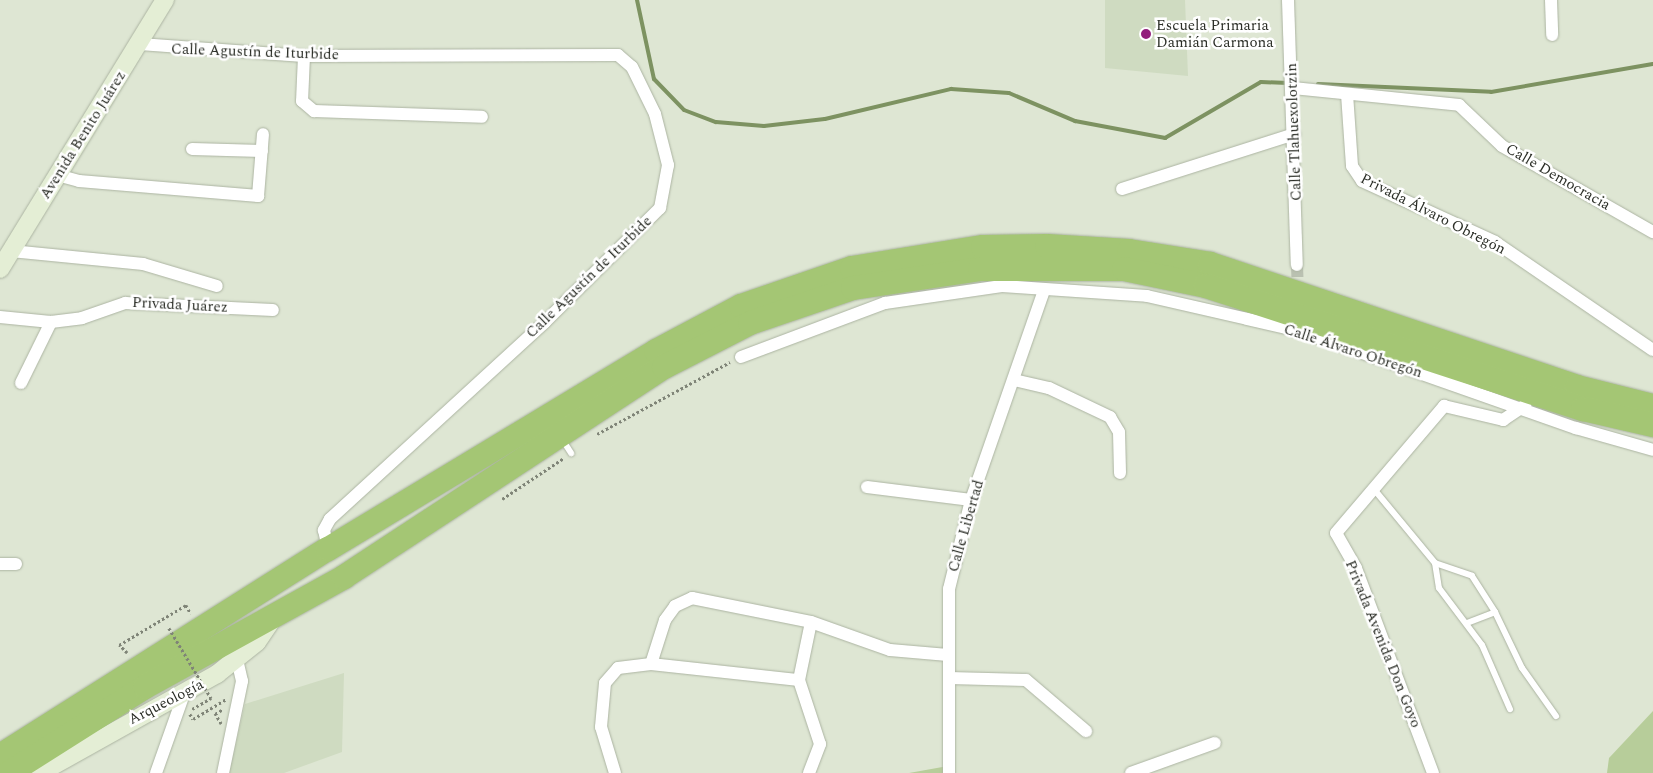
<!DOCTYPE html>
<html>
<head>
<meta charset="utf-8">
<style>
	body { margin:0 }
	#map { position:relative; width:1653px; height:773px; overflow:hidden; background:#dee6d3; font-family:Spectral,serif }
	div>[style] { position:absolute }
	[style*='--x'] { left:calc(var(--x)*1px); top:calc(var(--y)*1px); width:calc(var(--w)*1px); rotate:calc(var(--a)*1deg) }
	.built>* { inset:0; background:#cfdbc1 }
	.green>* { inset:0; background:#b7cd9a }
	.stream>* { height:4px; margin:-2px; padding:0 2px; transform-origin:2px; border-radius:2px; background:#7d9261 }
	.street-tunnel>* { height:12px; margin-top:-6px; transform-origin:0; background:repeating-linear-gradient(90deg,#bac1b1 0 12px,transparent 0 18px) }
	.path>* { height:2.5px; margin-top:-1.25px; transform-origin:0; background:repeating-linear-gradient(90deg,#7f8477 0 2.5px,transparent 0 5px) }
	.roads { filter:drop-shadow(0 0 1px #acb4a2) drop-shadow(0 0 1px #acb4a2) }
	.lane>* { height:6px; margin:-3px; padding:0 3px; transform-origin:3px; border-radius:3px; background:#fff }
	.street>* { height:12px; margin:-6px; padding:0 6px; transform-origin:6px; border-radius:6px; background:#fff }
	.secondary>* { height:18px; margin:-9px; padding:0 9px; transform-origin:9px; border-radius:9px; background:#e4eed5 }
	.highway>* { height:24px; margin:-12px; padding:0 12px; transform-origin:12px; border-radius:12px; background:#a4c674 }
	.path-bridge>* { height:2.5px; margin-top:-1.25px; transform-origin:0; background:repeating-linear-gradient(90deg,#7f8477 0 2.5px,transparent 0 5px) }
	.dots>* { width:14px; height:14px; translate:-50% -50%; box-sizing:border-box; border:2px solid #fff; border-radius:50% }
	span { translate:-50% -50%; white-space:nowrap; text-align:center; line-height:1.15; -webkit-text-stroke:5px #fff; paint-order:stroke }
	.poi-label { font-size:15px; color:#2b2e27 }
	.left { translate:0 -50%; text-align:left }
	.street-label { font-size:15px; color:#2b2e27 }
</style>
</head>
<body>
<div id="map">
	<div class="built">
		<i style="clip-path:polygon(1105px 0,1185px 0,1188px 76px,1105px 68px)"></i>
		<i style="clip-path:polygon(344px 673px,342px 752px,284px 773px,229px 773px,245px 704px)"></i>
	</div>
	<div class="green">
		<i style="clip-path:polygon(1653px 711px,1653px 773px,1607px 773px,1609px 758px)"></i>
		<i style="clip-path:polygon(948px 766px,948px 773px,909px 773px)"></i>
	</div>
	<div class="stream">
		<i style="--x:637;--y:0;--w:81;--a:77.9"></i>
		<i style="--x:654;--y:79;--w:43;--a:45.9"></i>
		<i style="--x:684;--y:110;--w:34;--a:21"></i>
		<i style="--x:716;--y:122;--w:48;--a:4.8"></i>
		<i style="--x:764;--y:126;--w:61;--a:-6.5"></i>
		<i style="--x:825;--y:119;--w:130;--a:-13.4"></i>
		<i style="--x:951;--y:89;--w:58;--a:3.9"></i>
		<i style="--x:1009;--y:93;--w:72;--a:23"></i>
		<i style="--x:1075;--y:121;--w:92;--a:10.7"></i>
		<i style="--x:1165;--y:138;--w:111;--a:-30.3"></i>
		<i style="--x:1261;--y:82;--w:27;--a:2"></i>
		<i style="--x:1318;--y:84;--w:173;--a:2.6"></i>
		<i style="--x:1491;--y:92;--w:164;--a:-9.8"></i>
	</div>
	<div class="street-tunnel">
		<i style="--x:1297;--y:265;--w:32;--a:88"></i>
	</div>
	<div class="path">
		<i style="--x:597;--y:434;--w:151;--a:-28.4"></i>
		<i style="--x:502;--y:499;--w:74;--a:-33.5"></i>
		<i style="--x:127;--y:653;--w:11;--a:-135"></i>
		<i style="--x:119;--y:645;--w:78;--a:-30.8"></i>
		<i style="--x:186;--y:605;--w:10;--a:61"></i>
		<i style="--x:192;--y:709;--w:22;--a:-30"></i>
		<i style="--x:190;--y:714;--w:6;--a:59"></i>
		<i style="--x:193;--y:719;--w:39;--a:-31"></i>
		<i style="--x:221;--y:724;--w:12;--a:-121"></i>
		<i style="--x:215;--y:714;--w:9;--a:-32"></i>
	</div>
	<div class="roads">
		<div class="lane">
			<i style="--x:562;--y:439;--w:17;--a:57"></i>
			<i style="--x:1373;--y:488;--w:97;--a:50.4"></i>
			<i style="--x:1435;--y:563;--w:25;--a:81"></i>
			<i style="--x:1439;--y:588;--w:71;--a:53"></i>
			<i style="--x:1482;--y:645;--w:70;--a:66.4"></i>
			<i style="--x:1435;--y:563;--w:39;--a:19"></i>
			<i style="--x:1472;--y:576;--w:43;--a:57.4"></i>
			<i style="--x:1467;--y:623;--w:30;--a:-21"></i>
			<i style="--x:1495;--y:612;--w:62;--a:64.3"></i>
			<i style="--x:1522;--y:668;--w:59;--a:54.7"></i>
		</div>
		<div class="street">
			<i style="--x:1288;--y:0;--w:265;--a:88.1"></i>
			<i style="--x:1551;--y:0;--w:35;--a:88"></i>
			<i style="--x:140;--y:44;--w:164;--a:4.2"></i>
			<i style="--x:304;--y:56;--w:314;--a:-0.2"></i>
			<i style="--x:618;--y:55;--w:18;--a:41"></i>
			<i style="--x:632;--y:67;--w:52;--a:63.9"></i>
			<i style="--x:655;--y:114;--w:53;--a:75.7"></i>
			<i style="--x:668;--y:165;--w:44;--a:100.5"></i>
			<i style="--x:660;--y:208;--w:162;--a:135.3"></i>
			<i style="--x:545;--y:322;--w:292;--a:137.5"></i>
			<i style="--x:330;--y:519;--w:13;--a:119"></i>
			<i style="--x:324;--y:530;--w:19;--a:78"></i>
			<i style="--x:304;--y:56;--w:45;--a:92.5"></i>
			<i style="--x:302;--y:101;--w:16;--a:40"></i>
			<i style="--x:314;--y:111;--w:168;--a:2"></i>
			<i style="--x:1293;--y:88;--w:167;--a:5.8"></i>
			<i style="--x:1459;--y:105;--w:59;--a:43.6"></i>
			<i style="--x:1502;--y:146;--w:174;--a:29.7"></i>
			<i style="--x:1347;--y:94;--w:72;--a:86"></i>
			<i style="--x:1352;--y:166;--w:18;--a:56"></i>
			<i style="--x:1362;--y:181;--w:146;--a:24.6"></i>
			<i style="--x:1495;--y:242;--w:191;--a:34.4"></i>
			<i style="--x:192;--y:149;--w:70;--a:1.6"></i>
			<i style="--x:57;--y:175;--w:23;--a:15"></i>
			<i style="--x:79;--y:181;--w:180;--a:4.8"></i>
			<i style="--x:258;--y:196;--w:62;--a:-85.4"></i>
			<i style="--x:1122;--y:189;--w:181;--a:-17.7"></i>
			<i style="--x:11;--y:251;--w:133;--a:5.6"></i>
			<i style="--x:143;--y:264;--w:77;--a:16.6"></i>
			<i style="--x:0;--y:317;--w:51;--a:5.6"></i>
			<i style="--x:51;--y:322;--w:31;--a:-7"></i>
			<i style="--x:82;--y:318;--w:46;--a:-19.2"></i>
			<i style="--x:125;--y:303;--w:148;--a:2.7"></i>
			<i style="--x:741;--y:357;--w:154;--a:-20.6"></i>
			<i style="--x:885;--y:303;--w:118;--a:-8.3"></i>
			<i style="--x:1002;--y:286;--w:145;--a:3.9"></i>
			<i style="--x:1147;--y:296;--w:157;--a:12.9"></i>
			<i style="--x:1300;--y:331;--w:293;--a:19.4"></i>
			<i style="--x:1576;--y:428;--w:80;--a:15.9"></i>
			<i style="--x:1014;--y:380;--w:36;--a:13"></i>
			<i style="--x:1049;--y:388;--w:68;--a:25.4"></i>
			<i style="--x:1110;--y:417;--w:17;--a:59"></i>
			<i style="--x:1119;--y:432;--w:41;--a:88.6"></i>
			<i style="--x:21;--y:383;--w:68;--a:-63.8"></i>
			<i style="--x:867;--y:487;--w:105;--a:7.1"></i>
			<i style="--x:0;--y:564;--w:16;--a:0"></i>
			<i style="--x:651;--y:664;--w:149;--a:6.2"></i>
			<i style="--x:949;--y:678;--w:77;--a:1.5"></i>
			<i style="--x:1026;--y:680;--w:79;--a:40.4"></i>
			<i style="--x:156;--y:773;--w:84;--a:-70.5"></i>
			<i style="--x:223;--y:773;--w:94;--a:-78.3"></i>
			<i style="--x:242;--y:681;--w:31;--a:-103"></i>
			<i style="--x:615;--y:773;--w:48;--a:-106.9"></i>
			<i style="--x:601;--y:727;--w:44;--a:-84.8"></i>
			<i style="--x:605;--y:683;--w:20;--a:-49"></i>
			<i style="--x:618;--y:668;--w:33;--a:-7"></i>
			<i style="--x:651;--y:664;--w:46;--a:-72.3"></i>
			<i style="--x:665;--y:620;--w:17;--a:-54"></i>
			<i style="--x:675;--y:606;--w:19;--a:-25"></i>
			<i style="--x:692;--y:598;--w:121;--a:11.4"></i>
			<i style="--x:811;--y:622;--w:84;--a:19.5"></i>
			<i style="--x:890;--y:650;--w:58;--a:4.9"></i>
			<i style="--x:809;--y:773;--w:31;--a:-69"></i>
			<i style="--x:820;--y:744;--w:67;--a:-108.2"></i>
			<i style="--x:799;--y:680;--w:59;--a:-78.3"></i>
			<i style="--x:949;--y:773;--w:184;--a:-90"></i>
			<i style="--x:949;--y:589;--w:92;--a:-76.1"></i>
			<i style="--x:971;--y:500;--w:222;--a:-70.8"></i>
			<i style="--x:1131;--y:773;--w:89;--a:-19.7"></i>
			<i style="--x:1433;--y:773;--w:219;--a:-110.6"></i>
			<i style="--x:1356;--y:568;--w:40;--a:-119.7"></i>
			<i style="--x:1336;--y:533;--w:167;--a:-49.6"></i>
			<i style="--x:1444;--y:406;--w:61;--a:13.3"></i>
			<i style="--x:1503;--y:420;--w:27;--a:-34"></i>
		</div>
		<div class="secondary">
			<i style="--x:0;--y:269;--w:316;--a:-58.5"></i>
			<i style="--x:40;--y:773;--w:203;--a:-29.2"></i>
			<i style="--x:217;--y:674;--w:51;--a:-38.7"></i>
			<i style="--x:257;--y:642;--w:32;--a:-56"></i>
		</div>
		<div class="highway">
			<i style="--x:0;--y:756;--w:388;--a:-32.3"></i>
			<i style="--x:328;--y:549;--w:383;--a:-31.1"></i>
			<i style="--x:656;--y:351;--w:96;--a:-27.9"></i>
			<i style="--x:741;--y:306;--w:117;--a:-18.9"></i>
			<i style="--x:852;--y:268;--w:133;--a:-9.1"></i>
			<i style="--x:983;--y:247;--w:64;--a:-0.9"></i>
			<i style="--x:1047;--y:246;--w:82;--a:3.5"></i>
			<i style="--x:1129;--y:251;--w:82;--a:9.1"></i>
			<i style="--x:1210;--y:264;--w:387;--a:18.5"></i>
			<i style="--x:1577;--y:387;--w:78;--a:14"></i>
			<i style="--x:9;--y:773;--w:161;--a:-32.3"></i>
			<i style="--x:145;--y:687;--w:227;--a:-28.9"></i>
			<i style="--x:344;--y:577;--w:383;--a:-33.3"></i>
			<i style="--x:664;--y:367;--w:97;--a:-27.1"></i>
			<i style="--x:750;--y:323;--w:109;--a:-18.8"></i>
			<i style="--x:853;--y:288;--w:128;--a:-8.5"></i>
			<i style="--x:980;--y:269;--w:144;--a:0"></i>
			<i style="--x:1124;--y:269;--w:84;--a:11.7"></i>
			<i style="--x:1206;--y:286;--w:397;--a:18.1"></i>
			<i style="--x:1583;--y:409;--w:72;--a:12.9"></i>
		</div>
	</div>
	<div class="path-bridge">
		<i style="--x:169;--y:628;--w:82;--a:59"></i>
	</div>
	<div class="dots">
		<i style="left:1146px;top:34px;background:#921e7c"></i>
	</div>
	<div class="poi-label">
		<span class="left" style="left:1156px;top:34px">Escuela Primaria<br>Damián Carmona</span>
	</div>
	<div class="street-label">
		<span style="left:255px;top:52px;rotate:2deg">Calle Agustín de Iturbide</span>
		<span style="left:1294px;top:132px;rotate:-92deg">Calle Tlahuexolotzin</span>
		<span style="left:83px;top:135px;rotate:-58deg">Avenida Benito Juárez</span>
		<span style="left:1558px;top:177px;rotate:30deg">Calle Democracia</span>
		<span style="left:1433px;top:214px;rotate:27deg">Privada Álvaro Obregón</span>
		<span style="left:589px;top:277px;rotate:-44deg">Calle Agustín de Iturbide</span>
		<span style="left:180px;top:305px;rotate:3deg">Privada Juárez</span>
		<span style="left:1353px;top:351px;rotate:18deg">Calle Álvaro Obregón</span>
		<span style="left:966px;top:526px;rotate:-74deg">Calle Libertad</span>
		<span style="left:1383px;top:644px;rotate:68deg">Privada Avenida Don Goyo</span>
		<span style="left:166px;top:702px;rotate:-27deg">Arqueología</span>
	</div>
</div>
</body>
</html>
